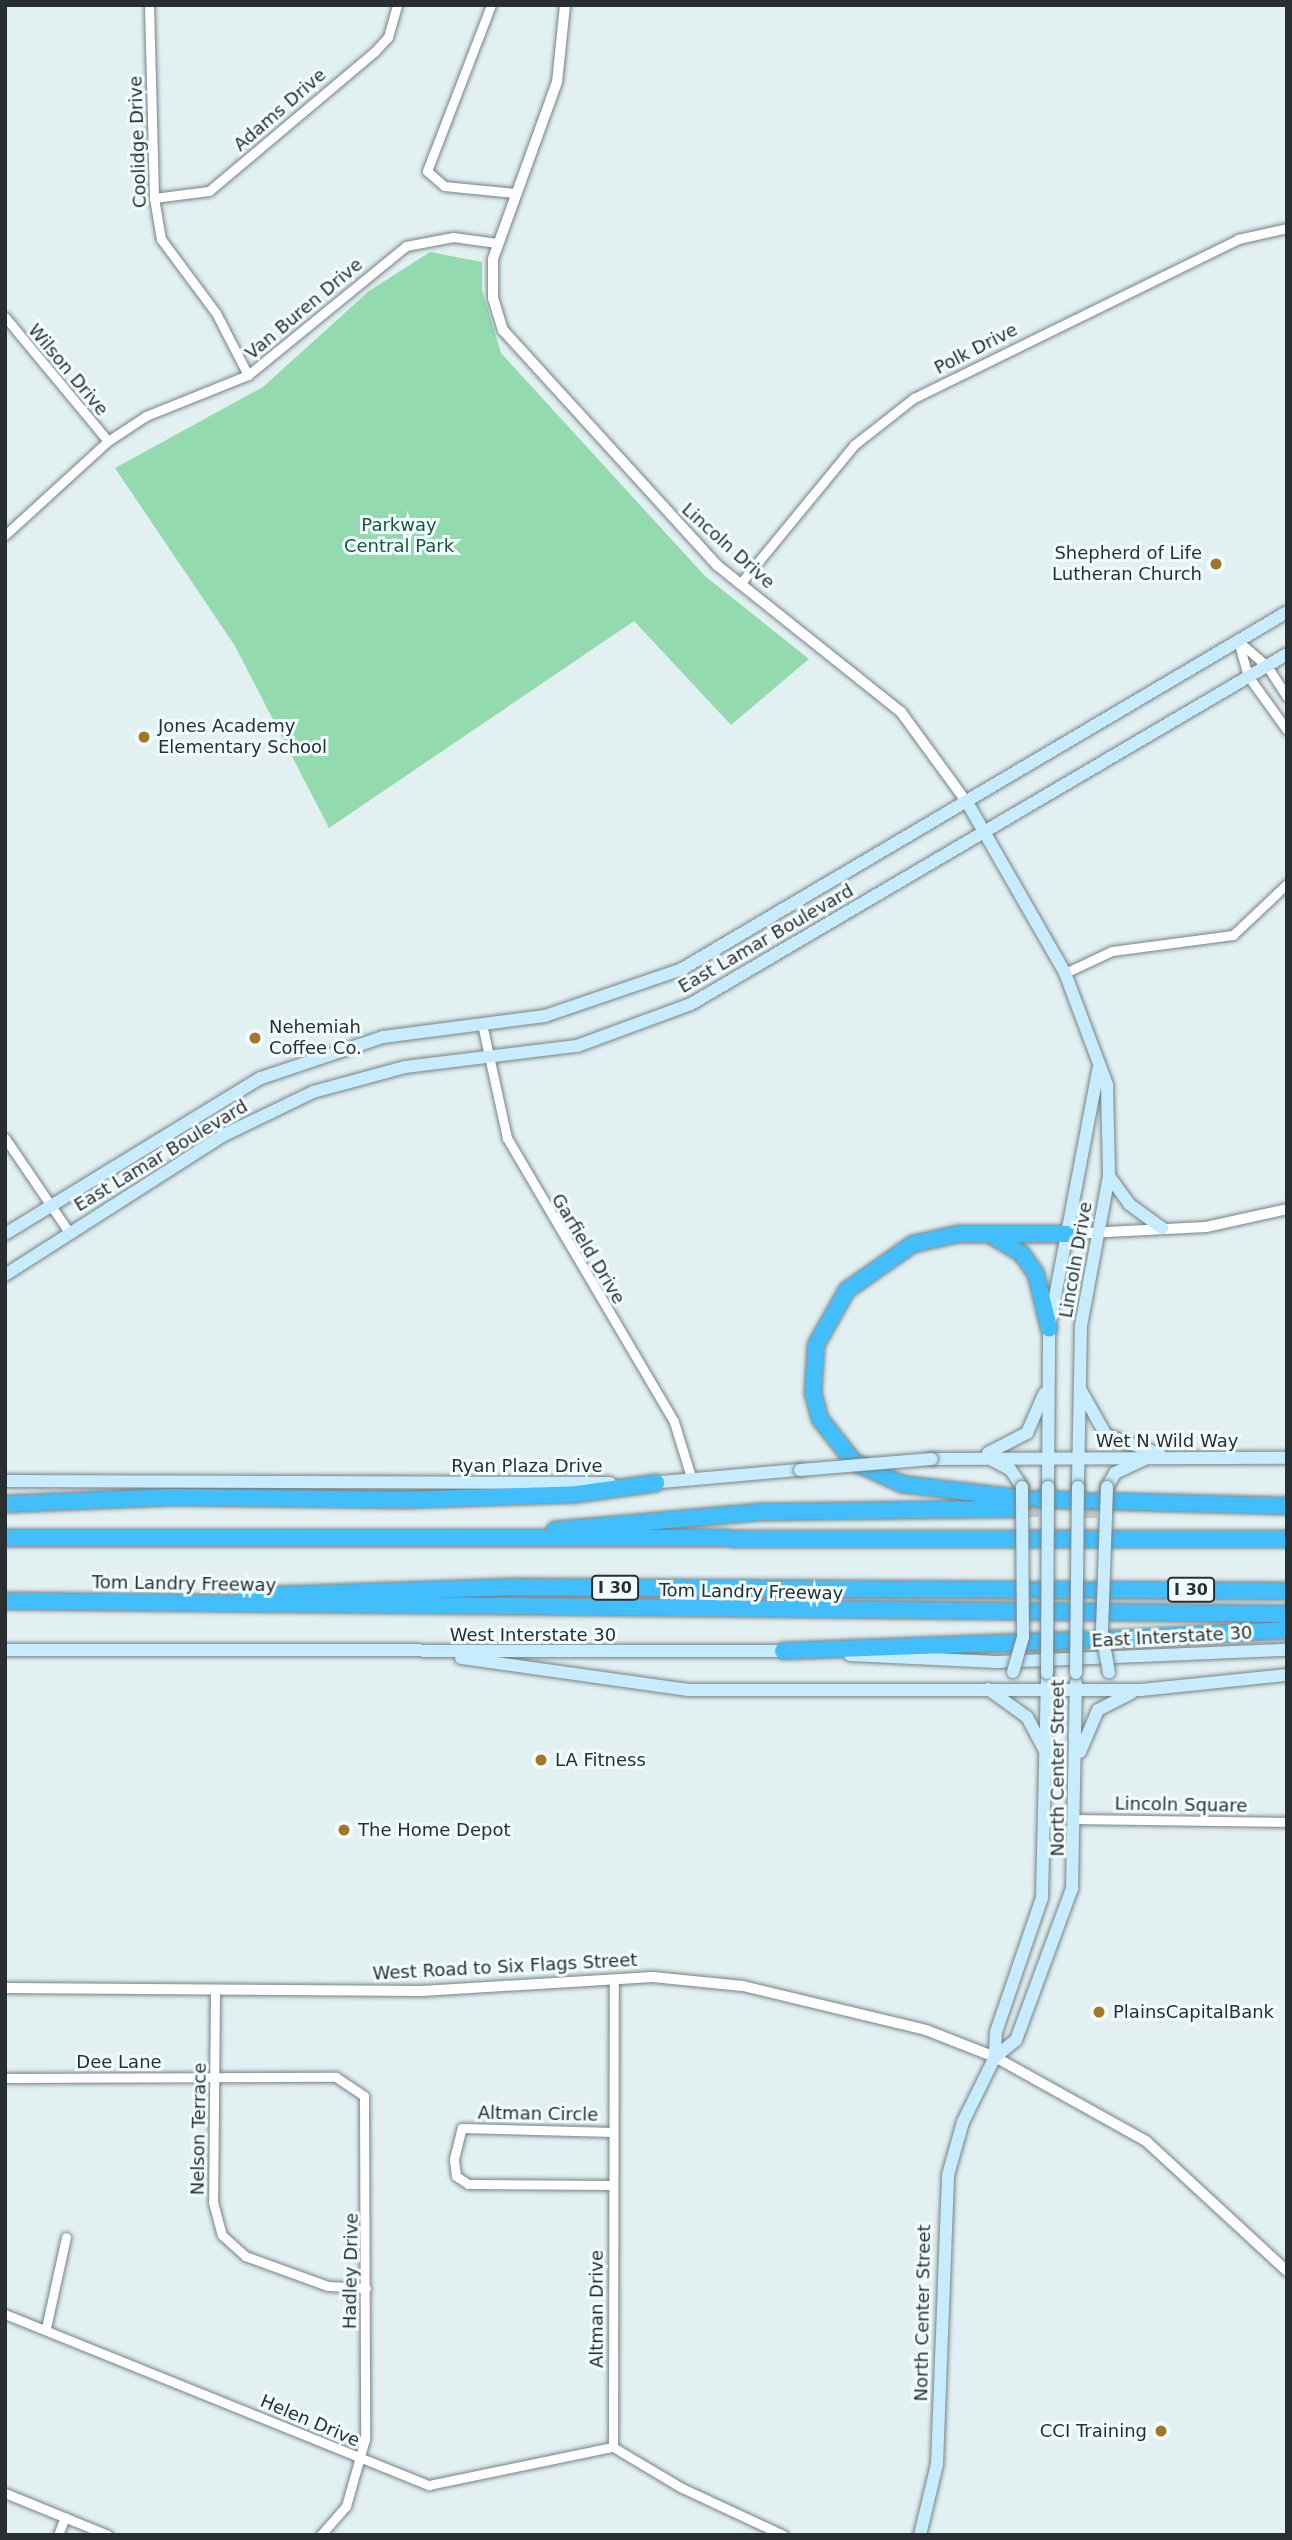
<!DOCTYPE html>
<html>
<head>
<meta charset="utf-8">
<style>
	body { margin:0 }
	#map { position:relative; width:1292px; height:2540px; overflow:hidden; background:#e2f0f2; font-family:"DejaVu Sans",sans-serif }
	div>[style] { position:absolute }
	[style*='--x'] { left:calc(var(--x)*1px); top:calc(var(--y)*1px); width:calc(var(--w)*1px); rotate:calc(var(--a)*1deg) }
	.green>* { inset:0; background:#93dbae }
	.motorway-tunnel>* { height:16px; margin-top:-8px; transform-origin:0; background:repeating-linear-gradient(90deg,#bdc9cb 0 16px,transparent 0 24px) }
	.roads { filter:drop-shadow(0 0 2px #778385) drop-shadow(0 0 2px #778385) }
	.minor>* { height:9px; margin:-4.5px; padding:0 4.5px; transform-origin:4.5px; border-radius:4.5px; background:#fff }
	.tertiary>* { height:10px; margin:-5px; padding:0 5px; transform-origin:5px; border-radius:5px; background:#fff }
	.secondary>* { height:12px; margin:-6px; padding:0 6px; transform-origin:6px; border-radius:6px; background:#c7ecfe }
	.motorway>* { height:16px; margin:-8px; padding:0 8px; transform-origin:8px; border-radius:8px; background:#43befd }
	.bridges { filter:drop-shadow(0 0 2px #778385) drop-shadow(0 0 2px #778385) }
	.secondary-bridge>* { height:12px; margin:-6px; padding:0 6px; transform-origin:6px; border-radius:6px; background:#c7ecfe }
	.dots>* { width:19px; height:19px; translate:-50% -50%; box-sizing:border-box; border:4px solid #f1fcfe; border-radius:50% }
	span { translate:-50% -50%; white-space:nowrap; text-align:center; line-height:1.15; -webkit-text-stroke:6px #f1fcfe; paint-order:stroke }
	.shield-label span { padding:2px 5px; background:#f1fcfe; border:2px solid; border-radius:5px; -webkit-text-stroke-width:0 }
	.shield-label { font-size:16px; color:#292f30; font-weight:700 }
	.street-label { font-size:18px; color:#292f30 }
	.park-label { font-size:18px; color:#175735 }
	.poi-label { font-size:18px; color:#292f30 }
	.right { translate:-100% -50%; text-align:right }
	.left { translate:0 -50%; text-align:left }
	.frame { position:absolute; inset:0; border:7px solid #292f30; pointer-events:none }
</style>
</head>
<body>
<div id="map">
	<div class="green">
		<i style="clip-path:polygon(430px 252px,482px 262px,482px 290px,501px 353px,705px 576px,809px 659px,731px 725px,634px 621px,329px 828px,235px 646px,115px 468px,263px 387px,369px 291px)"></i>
	</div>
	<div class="motorway-tunnel">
		<i style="--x:1027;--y:1509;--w:12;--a:0"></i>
		<i style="--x:1085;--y:1510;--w:12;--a:0"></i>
	</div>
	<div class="roads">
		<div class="minor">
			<i style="--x:149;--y:5;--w:193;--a:88.5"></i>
			<i style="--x:154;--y:198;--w:42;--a:80.3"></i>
			<i style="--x:161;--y:239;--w:92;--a:53.4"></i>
			<i style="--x:216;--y:313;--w:70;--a:62.7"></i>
			<i style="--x:491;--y:5;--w:178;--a:111.1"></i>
			<i style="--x:427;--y:171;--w:23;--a:41"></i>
			<i style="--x:444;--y:186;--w:71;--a:5.6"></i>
			<i style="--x:154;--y:198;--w:55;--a:-7.3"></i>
			<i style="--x:209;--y:191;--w:217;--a:-40.1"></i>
			<i style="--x:375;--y:51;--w:19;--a:-47"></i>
			<i style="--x:388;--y:37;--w:33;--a:-74"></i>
			<i style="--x:5;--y:317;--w:161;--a:50.3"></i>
			<i style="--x:5;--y:535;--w:139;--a:-42.4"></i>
			<i style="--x:108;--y:441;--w:45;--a:-33.3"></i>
			<i style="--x:146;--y:416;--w:110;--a:-21.9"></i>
			<i style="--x:248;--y:375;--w:204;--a:-39.2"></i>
			<i style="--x:406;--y:246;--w:48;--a:-10.8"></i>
			<i style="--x:453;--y:237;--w:44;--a:7.8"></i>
			<i style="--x:740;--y:584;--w:180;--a:-50.6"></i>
			<i style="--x:854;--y:445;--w:76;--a:-38.1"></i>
			<i style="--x:914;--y:398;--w:361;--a:-26.1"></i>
			<i style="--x:1238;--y:239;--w:50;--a:-12.7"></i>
			<i style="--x:1238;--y:641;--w:36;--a:74"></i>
			<i style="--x:1248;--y:676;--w:67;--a:54.2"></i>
			<i style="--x:1238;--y:641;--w:38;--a:41"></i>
			<i style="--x:1267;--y:666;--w:37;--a:57"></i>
			<i style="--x:1065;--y:973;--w:52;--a:-25.1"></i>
			<i style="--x:1112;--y:951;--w:122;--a:-7.5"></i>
			<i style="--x:1233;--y:935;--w:74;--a:-43.4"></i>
			<i style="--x:482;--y:1024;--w:117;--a:77.6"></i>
			<i style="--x:507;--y:1138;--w:329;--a:59.5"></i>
			<i style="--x:674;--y:1422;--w:61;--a:72.8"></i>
			<i style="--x:5;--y:1138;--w:114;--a:55.8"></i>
			<i style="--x:1076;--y:1819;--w:211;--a:0.8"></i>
			<i style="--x:215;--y:1989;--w:213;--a:90.5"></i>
			<i style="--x:213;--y:2202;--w:34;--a:75"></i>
			<i style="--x:222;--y:2235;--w:31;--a:42"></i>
			<i style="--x:245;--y:2256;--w:88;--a:19.9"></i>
			<i style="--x:328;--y:2286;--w:38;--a:3"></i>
			<i style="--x:5;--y:2078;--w:331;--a:-0.2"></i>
			<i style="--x:336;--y:2077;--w:34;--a:34"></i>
			<i style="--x:364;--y:2096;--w:343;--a:89.8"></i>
			<i style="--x:365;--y:2439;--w:70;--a:105.8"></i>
			<i style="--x:346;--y:2506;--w:38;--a:131"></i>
			<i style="--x:612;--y:2185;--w:144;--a:-179.6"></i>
			<i style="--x:468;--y:2184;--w:14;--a:-146"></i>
			<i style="--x:456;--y:2176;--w:17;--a:-97"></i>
			<i style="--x:454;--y:2159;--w:32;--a:-76"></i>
			<i style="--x:462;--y:2128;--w:151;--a:1.5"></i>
			<i style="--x:5;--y:2314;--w:457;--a:22"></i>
			<i style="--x:429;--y:2485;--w:188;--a:-11.7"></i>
			<i style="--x:46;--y:2328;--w:93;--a:-77.6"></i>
			<i style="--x:613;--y:2447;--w:468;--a:-89.9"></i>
			<i style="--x:613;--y:2447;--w:78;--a:30.8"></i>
			<i style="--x:680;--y:2487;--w:114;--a:25"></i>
			<i style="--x:5;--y:2493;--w:111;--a:22.2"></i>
			<i style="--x:58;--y:2535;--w:19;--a:-69"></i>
		</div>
		<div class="tertiary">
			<i style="--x:565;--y:5;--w:77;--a:95.9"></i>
			<i style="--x:557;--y:82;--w:188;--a:109.9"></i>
			<i style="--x:493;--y:259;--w:39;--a:90"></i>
			<i style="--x:493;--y:298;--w:34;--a:73"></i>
			<i style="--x:503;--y:330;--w:319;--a:47.7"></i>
			<i style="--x:718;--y:566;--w:234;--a:38.6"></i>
			<i style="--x:901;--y:712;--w:114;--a:53.9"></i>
			<i style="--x:1067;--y:1234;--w:139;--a:-2.9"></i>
			<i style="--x:1206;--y:1227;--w:83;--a:-12.5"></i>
			<i style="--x:5;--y:1988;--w:417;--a:0.4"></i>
			<i style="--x:422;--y:1991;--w:231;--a:-3.5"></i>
			<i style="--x:653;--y:1977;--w:90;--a:5.7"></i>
			<i style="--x:743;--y:1986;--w:188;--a:13.5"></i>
			<i style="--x:926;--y:2030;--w:74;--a:21.4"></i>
			<i style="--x:995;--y:2057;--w:173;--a:29.1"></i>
			<i style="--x:1146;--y:2141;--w:192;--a:42.7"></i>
		</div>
		<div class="secondary">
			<i style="--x:968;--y:804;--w:195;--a:60.1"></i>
			<i style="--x:1065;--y:973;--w:120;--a:69.4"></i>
			<i style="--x:1107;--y:1085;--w:91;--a:88.7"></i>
			<i style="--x:1109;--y:1176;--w:153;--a:100.6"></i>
			<i style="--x:1081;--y:1326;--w:161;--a:91.1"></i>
			<i style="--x:1109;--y:1176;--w:34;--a:54"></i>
			<i style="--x:1129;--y:1204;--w:41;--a:36"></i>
			<i style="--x:5;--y:1234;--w:300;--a:-31.4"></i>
			<i style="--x:261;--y:1078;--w:129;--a:-18.6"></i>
			<i style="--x:383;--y:1037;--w:163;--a:-7.4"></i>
			<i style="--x:545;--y:1016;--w:145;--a:-18.9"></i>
			<i style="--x:682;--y:969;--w:702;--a:-30.54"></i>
			<i style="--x:5;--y:1275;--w:258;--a:-32.6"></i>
			<i style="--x:222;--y:1136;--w:101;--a:-25.8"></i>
			<i style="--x:313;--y:1092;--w:95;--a:-15.2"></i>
			<i style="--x:405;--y:1067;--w:173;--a:-7"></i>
			<i style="--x:577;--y:1046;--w:121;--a:-20.2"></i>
			<i style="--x:691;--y:1004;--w:691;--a:-30.42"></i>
			<i style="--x:1080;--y:1389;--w:53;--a:60.5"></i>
			<i style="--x:1106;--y:1435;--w:57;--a:19.4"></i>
			<i style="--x:988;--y:1453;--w:44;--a:-27.1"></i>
			<i style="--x:1027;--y:1433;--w:43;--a:-66.4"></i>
			<i style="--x:932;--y:1459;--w:355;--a:-0.2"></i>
			<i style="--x:992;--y:1460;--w:20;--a:27"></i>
			<i style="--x:1010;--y:1469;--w:22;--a:56"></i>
			<i style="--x:5;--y:1481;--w:605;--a:0.19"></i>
			<i style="--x:650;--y:1483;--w:151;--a:-5"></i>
			<i style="--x:1048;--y:1487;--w:159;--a:-89.6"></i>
			<i style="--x:1049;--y:1328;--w:263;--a:-79.2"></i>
			<i style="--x:1107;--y:1487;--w:16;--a:-60"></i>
			<i style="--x:1115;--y:1473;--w:31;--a:-25"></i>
			<i style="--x:5;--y:1650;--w:785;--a:0.07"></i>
			<i style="--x:850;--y:1655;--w:147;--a:2.7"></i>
			<i style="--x:997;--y:1662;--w:290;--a:-2.4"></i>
			<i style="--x:461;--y:1658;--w:229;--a:8"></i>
			<i style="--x:688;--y:1690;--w:453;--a:0"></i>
			<i style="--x:1141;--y:1690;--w:147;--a:-5.9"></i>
			<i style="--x:988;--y:1689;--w:48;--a:35.7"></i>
			<i style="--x:1027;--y:1717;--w:38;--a:62"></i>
			<i style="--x:1080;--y:1752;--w:46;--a:-66.8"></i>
			<i style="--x:1098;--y:1710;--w:37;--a:-27"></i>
			<i style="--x:995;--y:2057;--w:27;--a:-39"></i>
			<i style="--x:1016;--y:2040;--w:161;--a:-69.7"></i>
			<i style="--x:1072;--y:1889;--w:206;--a:-88.9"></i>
			<i style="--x:920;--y:2535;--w:73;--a:-76.5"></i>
			<i style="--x:937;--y:2464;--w:289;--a:-87.8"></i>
			<i style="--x:948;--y:2175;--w:55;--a:-74.2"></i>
			<i style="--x:963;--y:2122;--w:72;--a:-63.8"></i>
			<i style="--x:995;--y:2057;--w:25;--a:-88"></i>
			<i style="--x:996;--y:2032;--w:142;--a:-71.1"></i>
			<i style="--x:1042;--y:1898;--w:225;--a:-88.7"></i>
		</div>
		<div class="motorway">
			<i style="--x:994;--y:1237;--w:33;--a:31"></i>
			<i style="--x:1022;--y:1254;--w:24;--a:55"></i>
			<i style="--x:1036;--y:1274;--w:56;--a:76.5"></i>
			<i style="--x:1027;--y:1499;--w:126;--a:-173.2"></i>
			<i style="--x:902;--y:1484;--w:53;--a:-155.4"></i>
			<i style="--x:854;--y:1462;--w:55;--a:-128.3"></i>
			<i style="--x:820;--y:1419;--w:27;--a:-105"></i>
			<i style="--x:813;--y:1393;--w:48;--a:-86.4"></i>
			<i style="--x:816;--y:1345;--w:63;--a:-60.6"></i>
			<i style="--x:847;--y:1290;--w:80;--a:-34.9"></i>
			<i style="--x:913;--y:1244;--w:46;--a:-12.5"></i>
			<i style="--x:958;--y:1234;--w:109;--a:0"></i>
			<i style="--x:1038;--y:1499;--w:48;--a:2.4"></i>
			<i style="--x:1097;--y:1501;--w:190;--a:1.5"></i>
			<i style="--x:5;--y:1504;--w:164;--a:-2.4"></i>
			<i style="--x:169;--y:1497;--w:231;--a:0.7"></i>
			<i style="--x:400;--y:1500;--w:177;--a:-1.9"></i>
			<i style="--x:577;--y:1494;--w:80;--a:-7.9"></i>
			<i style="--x:555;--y:1530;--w:206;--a:-5"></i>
			<i style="--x:760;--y:1512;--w:258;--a:-0.7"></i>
			<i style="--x:5;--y:1538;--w:1282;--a:0.04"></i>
			<i style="--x:1039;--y:1590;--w:45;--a:0"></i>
			<i style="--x:1095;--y:1590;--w:192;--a:0.3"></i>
			<i style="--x:244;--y:1596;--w:268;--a:-1.9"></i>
			<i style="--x:512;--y:1587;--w:516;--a:0.33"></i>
			<i style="--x:5;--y:1601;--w:1282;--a:0.58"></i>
			<i style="--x:1096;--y:1640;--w:191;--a:-3"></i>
			<i style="--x:783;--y:1651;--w:301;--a:-2.1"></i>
		</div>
	</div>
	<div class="bridges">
		<div class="secondary-bridge">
			<i style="--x:800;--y:1470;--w:132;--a:-4.8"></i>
			<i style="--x:1107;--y:1487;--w:146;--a:92"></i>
			<i style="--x:1102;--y:1633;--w:40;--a:80"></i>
			<i style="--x:1013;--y:1672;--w:36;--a:-74"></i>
			<i style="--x:1023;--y:1637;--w:150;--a:-90.4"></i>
			<i style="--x:1047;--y:1673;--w:186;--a:-89.7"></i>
			<i style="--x:1076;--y:1673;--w:186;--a:-89.4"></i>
		</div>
	</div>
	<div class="dots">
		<i style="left:1216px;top:564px;background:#a37628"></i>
		<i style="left:144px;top:737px;background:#a37628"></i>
		<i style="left:255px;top:1038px;background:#a37628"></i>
		<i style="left:541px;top:1760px;background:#a37628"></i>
		<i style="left:344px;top:1830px;background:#a37628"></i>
		<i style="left:1099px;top:2012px;background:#a37628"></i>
		<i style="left:1161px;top:2431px;background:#a37628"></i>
	</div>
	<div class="shield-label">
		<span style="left:615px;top:1588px">I 30</span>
		<span style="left:1191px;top:1590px">I 30</span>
	</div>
	<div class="street-label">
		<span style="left:280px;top:110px;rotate:-41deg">Adams Drive</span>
		<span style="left:138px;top:142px;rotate:-92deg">Coolidge Drive</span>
		<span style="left:304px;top:309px;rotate:-40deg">Van Buren Drive</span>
		<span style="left:976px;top:349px;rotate:-27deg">Polk Drive</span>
		<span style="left:68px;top:370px;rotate:50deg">Wilson Drive</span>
		<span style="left:728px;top:546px;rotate:42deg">Lincoln Drive</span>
		<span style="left:766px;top:939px;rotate:-30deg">East Lamar Boulevard</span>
		<span style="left:161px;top:1156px;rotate:-31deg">East Lamar Boulevard</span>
		<span style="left:588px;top:1249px;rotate:59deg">Garfield Drive</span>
		<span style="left:1076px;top:1260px;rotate:-80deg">Lincoln Drive</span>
		<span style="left:1167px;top:1441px">Wet N Wild Way</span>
		<span style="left:527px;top:1466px">Ryan Plaza Drive</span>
		<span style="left:184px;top:1584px;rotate:1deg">Tom Landry Freeway</span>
		<span style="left:751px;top:1592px;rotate:1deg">Tom Landry Freeway</span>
		<span style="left:533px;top:1635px">West Interstate 30</span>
		<span style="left:1172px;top:1637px;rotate:-3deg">East Interstate 30</span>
		<span style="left:1058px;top:1768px;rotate:-90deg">North Center Street</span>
		<span style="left:1181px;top:1805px;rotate:1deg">Lincoln Square</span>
		<span style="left:505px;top:1967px;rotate:-3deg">West Road to Six Flags Street</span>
		<span style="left:119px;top:2062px">Dee Lane</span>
		<span style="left:538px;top:2114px;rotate:1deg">Altman Circle</span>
		<span style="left:199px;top:2129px;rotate:-89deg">Nelson Terrace</span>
		<span style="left:351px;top:2271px;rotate:-89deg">Hadley Drive</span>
		<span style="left:597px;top:2309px;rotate:-90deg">Altman Drive</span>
		<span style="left:923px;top:2313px;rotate:-89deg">North Center Street</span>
		<span style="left:310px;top:2421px;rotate:23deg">Helen Drive</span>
	</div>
	<div class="park-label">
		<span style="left:399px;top:536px">Parkway<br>Central Park</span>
	</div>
	<div class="poi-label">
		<span class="right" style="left:1202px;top:564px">Shepherd of Life<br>Lutheran Church</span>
		<span class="left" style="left:158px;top:737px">Jones Academy<br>Elementary School</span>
		<span class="left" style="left:269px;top:1038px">Nehemiah<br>Coffee Co.</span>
		<span class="left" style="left:555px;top:1760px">LA Fitness</span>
		<span class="left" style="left:358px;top:1830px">The Home Depot</span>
		<span class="left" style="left:1113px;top:2012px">PlainsCapitalBank</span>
		<span class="right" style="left:1147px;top:2431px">CCI Training</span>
	</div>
	<div class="frame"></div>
</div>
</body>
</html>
